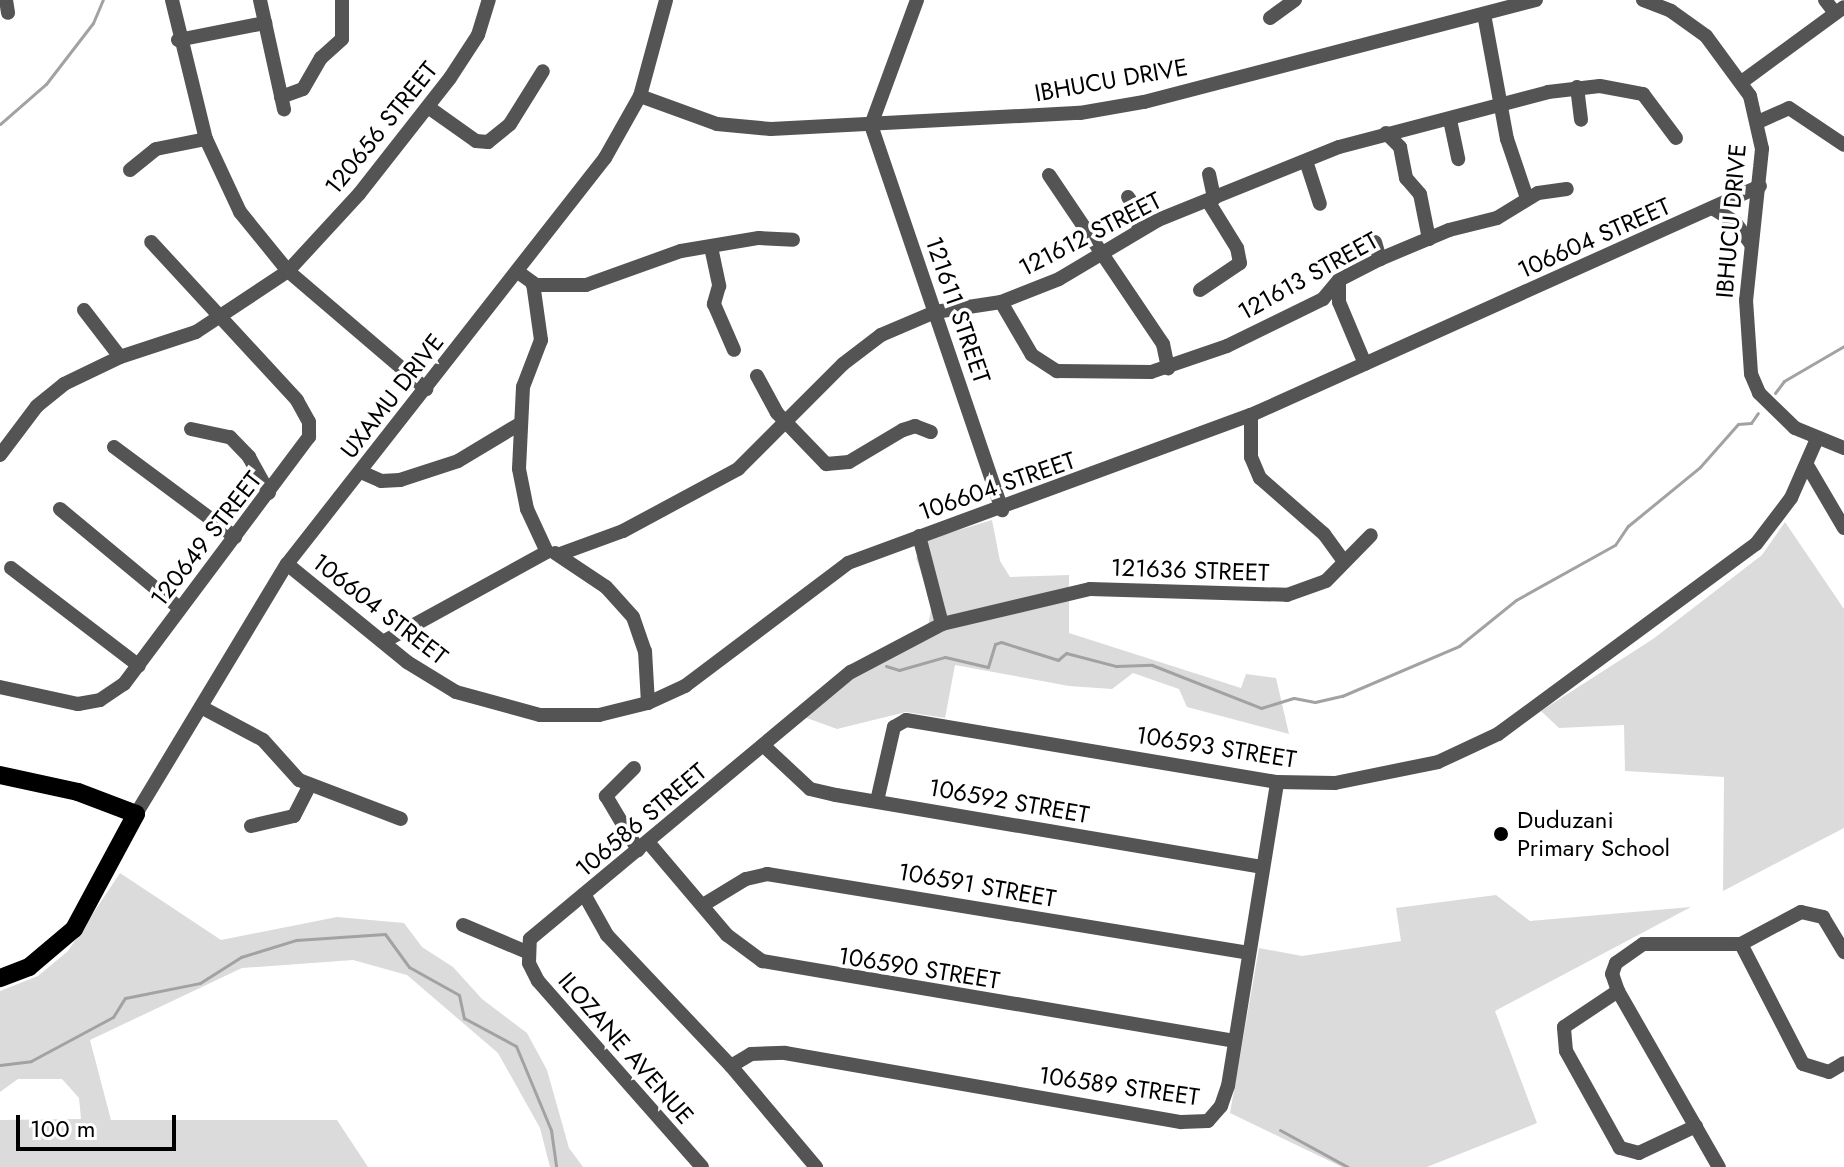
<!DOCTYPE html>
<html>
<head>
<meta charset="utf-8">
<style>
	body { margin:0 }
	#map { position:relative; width:1844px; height:1167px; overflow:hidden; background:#fff; font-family:Jost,sans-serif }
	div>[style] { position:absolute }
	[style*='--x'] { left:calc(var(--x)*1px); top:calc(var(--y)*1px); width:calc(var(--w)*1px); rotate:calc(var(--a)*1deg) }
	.green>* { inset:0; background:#dbdbdb }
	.stream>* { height:3px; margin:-1.5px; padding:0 1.5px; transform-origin:1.5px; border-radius:1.5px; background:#a2a2a2 }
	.minor>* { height:14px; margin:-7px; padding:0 7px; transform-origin:7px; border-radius:7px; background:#545454 }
	.major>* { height:18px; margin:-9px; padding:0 9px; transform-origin:9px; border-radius:9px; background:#000 }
	.dots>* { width:22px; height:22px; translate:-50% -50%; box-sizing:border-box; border:4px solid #fff; border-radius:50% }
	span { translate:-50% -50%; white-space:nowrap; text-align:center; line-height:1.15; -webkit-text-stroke:7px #fff; paint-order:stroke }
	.street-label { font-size:24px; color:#000 }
	.poi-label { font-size:24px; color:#000 }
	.left { translate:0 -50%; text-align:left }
	.scale { position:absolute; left:16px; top:1115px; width:160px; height:36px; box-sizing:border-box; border:4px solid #000; border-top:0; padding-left:10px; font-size:24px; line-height:28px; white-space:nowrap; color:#000; -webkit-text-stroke:6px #fff; paint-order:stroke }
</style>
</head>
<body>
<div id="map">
	<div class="green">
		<i style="clip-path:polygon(992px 520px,1000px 561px,1010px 577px,1069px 575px,1069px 633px,1241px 688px,1246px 674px,1276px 678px,1289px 734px,1187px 707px,1179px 689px,1133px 673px,1112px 689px,1069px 686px,955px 665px,945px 718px,906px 712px,837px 729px,804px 717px,848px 668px,928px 626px,932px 604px,916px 558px,929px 539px)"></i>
		<i style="clip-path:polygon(1785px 522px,1844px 609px,1844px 828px,1723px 891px,1724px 777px,1625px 771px,1624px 725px,1559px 728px,1541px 711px,1653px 639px,1762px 555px)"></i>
		<i style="clip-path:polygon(120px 873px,221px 940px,337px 917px,404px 923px,422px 947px,453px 967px,482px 999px,527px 1033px,547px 1070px,569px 1148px,583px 1167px,550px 1167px,540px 1128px,498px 1053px,407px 975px,353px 960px,242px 968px,90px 1040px,111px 1120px,337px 1120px,368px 1167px,0 1167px,0 1120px,81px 1119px,79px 1098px,62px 1079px,18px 1079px,0 1092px,0 991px,38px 976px,68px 951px)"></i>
		<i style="clip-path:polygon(1496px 895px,1530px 921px,1691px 907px,1495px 1011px,1537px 1123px,1427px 1167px,1342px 1167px,1230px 1113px,1259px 948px,1302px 956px,1401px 941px,1396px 908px)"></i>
	</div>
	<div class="stream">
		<i style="--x:0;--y:124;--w:61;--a:-41"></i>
		<i style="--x:46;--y:84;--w:77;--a:-52.4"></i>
		<i style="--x:93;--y:23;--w:25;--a:-67"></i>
		<i style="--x:1775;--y:393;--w:15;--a:-53"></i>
		<i style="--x:1784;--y:381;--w:69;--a:-30.3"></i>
		<i style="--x:886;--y:666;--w:14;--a:17"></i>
		<i style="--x:899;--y:670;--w:48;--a:-15.8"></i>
		<i style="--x:945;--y:657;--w:44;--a:13.1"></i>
		<i style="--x:988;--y:667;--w:24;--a:-73"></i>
		<i style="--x:995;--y:644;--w:6;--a:-18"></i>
		<i style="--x:1001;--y:642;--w:60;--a:17.5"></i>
		<i style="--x:1058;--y:660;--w:11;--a:-41"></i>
		<i style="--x:1066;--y:653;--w:52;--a:14.6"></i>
		<i style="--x:1116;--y:666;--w:36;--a:-2"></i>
		<i style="--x:1152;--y:665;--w:117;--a:21.5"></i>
		<i style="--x:1261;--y:708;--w:34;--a:-17"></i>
		<i style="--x:1294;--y:698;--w:21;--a:11"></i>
		<i style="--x:1315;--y:702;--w:28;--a:-13"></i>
		<i style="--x:1342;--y:696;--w:127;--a:-23.1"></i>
		<i style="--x:1459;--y:646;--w:73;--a:-38.9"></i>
		<i style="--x:1516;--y:600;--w:113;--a:-29.1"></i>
		<i style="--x:1615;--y:545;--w:23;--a:-56"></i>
		<i style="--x:1628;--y:526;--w:93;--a:-39.3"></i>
		<i style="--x:1700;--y:467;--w:57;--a:-48.5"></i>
		<i style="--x:1738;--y:424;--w:13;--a:-4"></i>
		<i style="--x:1751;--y:423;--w:12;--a:-55"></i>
		<i style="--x:0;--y:1065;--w:31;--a:-7"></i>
		<i style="--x:31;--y:1061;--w:93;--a:-28.2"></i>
		<i style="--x:113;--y:1017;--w:22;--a:-58"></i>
		<i style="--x:125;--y:998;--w:76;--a:-11.3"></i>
		<i style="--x:200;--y:983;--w:49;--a:-32.4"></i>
		<i style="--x:241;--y:957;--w:58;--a:-17.2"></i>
		<i style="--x:296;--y:940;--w:89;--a:-3.9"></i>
		<i style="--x:385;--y:934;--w:41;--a:54"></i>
		<i style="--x:409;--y:967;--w:57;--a:29.2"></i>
		<i style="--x:459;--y:995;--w:24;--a:78"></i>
		<i style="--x:464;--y:1018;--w:59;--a:28.3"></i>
		<i style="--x:516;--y:1046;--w:91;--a:67.4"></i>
		<i style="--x:551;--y:1130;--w:37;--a:82"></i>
		<i style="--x:1280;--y:1130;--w:77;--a:28.6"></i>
	</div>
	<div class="minor">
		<i style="--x:6;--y:0;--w:13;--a:81"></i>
		<i style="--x:172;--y:0;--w:143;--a:76.3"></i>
		<i style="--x:206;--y:139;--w:81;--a:65"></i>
		<i style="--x:240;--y:212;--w:76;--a:50.9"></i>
		<i style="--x:288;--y:271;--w:182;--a:40.5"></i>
		<i style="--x:260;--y:0;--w:112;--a:77.6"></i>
		<i style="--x:917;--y:0;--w:133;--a:110.2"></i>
		<i style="--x:871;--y:125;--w:407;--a:71.2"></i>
		<i style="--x:1643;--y:0;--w:30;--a:21"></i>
		<i style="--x:1671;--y:11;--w:43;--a:35.5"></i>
		<i style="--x:1706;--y:36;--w:74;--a:53.7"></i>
		<i style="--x:1750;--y:96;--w:54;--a:77.2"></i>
		<i style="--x:1762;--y:149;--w:152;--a:96"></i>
		<i style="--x:1746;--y:300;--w:74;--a:86.1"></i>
		<i style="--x:1751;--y:374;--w:21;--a:67"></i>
		<i style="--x:1759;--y:393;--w:50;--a:44.2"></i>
		<i style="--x:1795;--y:428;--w:53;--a:22.2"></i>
		<i style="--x:1825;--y:0;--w:16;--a:52"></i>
		<i style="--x:1484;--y:14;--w:127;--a:79.6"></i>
		<i style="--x:1507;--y:139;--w:62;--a:71.3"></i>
		<i style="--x:1270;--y:18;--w:31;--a:-36"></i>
		<i style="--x:178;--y:40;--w:89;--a:-11.1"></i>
		<i style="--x:1743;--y:81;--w:125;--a:-36.2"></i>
		<i style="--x:1577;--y:87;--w:33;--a:83"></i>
		<i style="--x:640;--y:96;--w:82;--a:20"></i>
		<i style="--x:717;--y:124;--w:54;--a:5.3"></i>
		<i style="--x:771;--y:129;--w:309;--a:-3"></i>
		<i style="--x:1080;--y:113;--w:65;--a:-9.8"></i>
		<i style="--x:1144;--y:102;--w:405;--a:-14.6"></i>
		<i style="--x:281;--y:97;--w:23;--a:-20"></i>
		<i style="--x:303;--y:89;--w:36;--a:-60"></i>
		<i style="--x:321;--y:58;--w:28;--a:-42"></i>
		<i style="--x:342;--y:39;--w:39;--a:-90"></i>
		<i style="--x:428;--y:107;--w:59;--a:35.3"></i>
		<i style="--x:476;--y:141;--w:12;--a:5"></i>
		<i style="--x:488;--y:142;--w:28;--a:-39"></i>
		<i style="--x:510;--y:124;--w:62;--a:-58.1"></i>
		<i style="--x:1450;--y:120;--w:40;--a:78"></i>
		<i style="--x:1758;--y:122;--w:34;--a:-24"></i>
		<i style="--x:1789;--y:108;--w:66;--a:33.9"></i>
		<i style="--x:1386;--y:133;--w:20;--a:45"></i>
		<i style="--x:1400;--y:147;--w:32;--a:79"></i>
		<i style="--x:1406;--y:178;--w:21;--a:49"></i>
		<i style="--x:1420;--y:194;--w:46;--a:78.7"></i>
		<i style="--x:1306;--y:161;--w:45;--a:72"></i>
		<i style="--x:130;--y:170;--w:33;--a:-39"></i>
		<i style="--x:156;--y:149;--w:51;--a:-11.3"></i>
		<i style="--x:1209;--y:174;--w:25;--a:78"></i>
		<i style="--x:1049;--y:175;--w:204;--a:56"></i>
		<i style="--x:1163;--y:344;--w:25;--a:78"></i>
		<i style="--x:1128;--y:197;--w:24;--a:55"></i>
		<i style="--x:1142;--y:217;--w:14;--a:107"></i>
		<i style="--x:1714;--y:209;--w:25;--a:32"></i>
		<i style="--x:1735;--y:222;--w:27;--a:54"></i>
		<i style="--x:1375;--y:242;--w:18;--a:74"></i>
		<i style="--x:711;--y:247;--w:40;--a:78"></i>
		<i style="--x:719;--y:286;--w:19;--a:106"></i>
		<i style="--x:714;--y:304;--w:50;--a:66.5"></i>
		<i style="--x:518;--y:272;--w:19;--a:36"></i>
		<i style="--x:533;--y:283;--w:58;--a:82"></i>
		<i style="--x:541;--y:340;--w:50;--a:111"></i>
		<i style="--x:523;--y:387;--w:82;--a:92.8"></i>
		<i style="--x:519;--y:469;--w:41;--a:78.7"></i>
		<i style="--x:527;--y:509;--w:47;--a:65.1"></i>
		<i style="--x:1339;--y:280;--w:22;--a:90"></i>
		<i style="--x:1339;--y:302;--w:67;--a:67.2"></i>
		<i style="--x:533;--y:285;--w:53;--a:0"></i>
		<i style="--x:586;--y:285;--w:101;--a:-19.7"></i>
		<i style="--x:681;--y:251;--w:79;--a:-9.5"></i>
		<i style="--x:759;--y:238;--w:34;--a:3"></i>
		<i style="--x:1200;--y:290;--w:48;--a:-34"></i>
		<i style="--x:1240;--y:263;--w:15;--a:-101"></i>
		<i style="--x:1237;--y:248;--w:55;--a:-121.7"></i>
		<i style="--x:1001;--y:302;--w:61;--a:59.7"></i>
		<i style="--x:1032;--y:355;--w:30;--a:33"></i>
		<i style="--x:1057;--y:371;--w:94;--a:0.6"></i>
		<i style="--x:1151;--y:372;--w:80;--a:-18.9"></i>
		<i style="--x:1227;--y:346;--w:107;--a:-26.1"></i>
		<i style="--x:1323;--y:299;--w:25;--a:-50"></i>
		<i style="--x:1339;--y:280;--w:46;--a:-27.1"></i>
		<i style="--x:1380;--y:259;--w:75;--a:-22.8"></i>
		<i style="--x:1449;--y:230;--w:49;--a:-14"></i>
		<i style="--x:1497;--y:218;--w:48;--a:-31.4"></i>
		<i style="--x:1538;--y:193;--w:29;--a:-8"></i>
		<i style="--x:84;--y:310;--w:59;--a:52.5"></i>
		<i style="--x:757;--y:376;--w:42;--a:61.6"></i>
		<i style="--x:777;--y:413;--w:71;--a:46.1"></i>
		<i style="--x:826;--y:464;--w:23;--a:-5"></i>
		<i style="--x:849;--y:462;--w:63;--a:-30.7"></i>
		<i style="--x:903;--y:430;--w:13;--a:-18"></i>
		<i style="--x:915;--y:426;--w:17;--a:21"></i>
		<i style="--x:1251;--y:415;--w:42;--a:90"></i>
		<i style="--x:1251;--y:457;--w:23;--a:67"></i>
		<i style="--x:1260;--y:478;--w:85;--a:41.2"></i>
		<i style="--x:1324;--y:534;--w:34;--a:54"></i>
		<i style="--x:191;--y:429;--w:40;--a:12"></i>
		<i style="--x:230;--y:437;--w:28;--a:46"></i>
		<i style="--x:249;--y:457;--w:41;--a:60.9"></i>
		<i style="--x:114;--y:447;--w:151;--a:36.6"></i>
		<i style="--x:0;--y:455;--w:61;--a:-52.9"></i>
		<i style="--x:37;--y:406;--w:35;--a:-39"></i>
		<i style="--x:64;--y:384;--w:62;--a:-25.7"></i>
		<i style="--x:120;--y:357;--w:80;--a:-18.2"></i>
		<i style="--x:196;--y:332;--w:110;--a:-33.5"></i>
		<i style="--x:288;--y:271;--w:105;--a:-47.3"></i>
		<i style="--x:359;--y:194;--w:147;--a:-51.9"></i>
		<i style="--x:450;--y:78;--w:51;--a:-56.9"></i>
		<i style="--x:478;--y:35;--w:37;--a:-73"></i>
		<i style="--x:1807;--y:465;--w:73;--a:59.6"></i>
		<i style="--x:361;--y:472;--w:22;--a:24"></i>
		<i style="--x:381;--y:481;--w:19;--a:-3"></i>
		<i style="--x:400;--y:480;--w:61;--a:-18.1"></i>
		<i style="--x:458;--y:461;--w:70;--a:-31"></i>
		<i style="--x:60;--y:509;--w:153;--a:39.7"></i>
		<i style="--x:555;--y:553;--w:61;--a:33.7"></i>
		<i style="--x:606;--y:587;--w:40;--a:48"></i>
		<i style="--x:633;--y:617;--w:36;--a:71"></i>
		<i style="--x:645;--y:651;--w:52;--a:86.7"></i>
		<i style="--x:560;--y:554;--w:67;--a:-20.1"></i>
		<i style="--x:623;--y:531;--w:131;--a:-28.3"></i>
		<i style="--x:738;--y:469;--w:148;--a:-45"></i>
		<i style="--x:843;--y:364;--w:48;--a:-37.3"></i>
		<i style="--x:881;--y:335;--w:59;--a:-23.1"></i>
		<i style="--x:935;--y:312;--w:67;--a:-8.6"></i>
		<i style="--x:1001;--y:302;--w:62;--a:-21.6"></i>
		<i style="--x:1059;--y:279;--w:115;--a:-30.8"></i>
		<i style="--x:1158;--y:220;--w:195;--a:-22"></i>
		<i style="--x:1339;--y:147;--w:216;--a:-14.7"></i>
		<i style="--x:1548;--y:92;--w:52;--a:-6.6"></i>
		<i style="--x:1600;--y:86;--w:44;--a:10.5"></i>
		<i style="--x:1643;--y:94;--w:55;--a:53.1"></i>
		<i style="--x:287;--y:564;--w:155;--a:39.2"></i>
		<i style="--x:407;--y:662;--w:57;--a:31.5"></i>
		<i style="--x:456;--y:692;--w:87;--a:15.3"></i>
		<i style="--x:540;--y:715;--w:59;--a:0"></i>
		<i style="--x:599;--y:715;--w:50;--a:-13.8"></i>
		<i style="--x:648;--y:703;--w:41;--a:-24.7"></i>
		<i style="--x:685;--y:686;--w:204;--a:-37"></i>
		<i style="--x:848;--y:563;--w:429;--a:-20.2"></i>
		<i style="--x:1251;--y:415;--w:558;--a:-24.22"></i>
		<i style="--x:11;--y:568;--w:161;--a:37.4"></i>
		<i style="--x:942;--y:624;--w:152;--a:-13.3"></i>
		<i style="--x:1090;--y:589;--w:197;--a:1.7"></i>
		<i style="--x:1287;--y:595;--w:41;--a:-19.7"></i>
		<i style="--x:1326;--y:581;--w:64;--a:-45.6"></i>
		<i style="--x:383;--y:642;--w:187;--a:-28.8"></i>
		<i style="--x:0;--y:687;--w:80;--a:12.3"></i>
		<i style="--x:78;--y:704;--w:22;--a:-10"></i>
		<i style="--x:100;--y:700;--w:29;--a:-34"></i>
		<i style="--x:124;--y:684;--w:309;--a:-53.2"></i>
		<i style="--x:309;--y:437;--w:15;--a:-90"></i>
		<i style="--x:309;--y:422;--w:25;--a:-119"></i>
		<i style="--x:297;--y:400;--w:215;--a:-132.7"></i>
		<i style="--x:201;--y:707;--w:70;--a:28"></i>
		<i style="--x:263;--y:740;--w:54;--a:48"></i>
		<i style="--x:299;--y:780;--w:109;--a:20.9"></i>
		<i style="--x:763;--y:745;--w:64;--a:43.1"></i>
		<i style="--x:810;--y:789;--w:27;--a:13"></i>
		<i style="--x:836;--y:795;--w:433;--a:9.6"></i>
		<i style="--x:634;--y:768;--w:40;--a:135"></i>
		<i style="--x:606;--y:796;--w:63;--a:59.3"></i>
		<i style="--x:877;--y:801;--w:76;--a:-77.1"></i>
		<i style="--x:894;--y:727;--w:14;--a:-30"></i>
		<i style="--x:906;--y:720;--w:376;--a:9.5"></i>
		<i style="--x:1277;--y:782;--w:58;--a:1"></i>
		<i style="--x:1335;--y:783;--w:105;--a:-11.5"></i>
		<i style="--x:1438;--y:762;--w:66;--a:-25"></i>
		<i style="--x:1498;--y:734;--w:320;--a:-36.4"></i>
		<i style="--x:1756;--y:544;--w:58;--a:-52.7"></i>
		<i style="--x:1791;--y:498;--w:62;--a:-66.3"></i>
		<i style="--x:136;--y:814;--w:292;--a:-58.9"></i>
		<i style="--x:287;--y:564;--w:516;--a:-51.93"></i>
		<i style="--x:605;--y:158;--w:71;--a:-60.6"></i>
		<i style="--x:640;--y:96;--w:99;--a:-74.8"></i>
		<i style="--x:251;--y:826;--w:44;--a:-13.1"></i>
		<i style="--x:294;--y:816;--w:34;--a:-63"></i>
		<i style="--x:648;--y:842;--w:122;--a:49.7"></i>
		<i style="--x:727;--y:935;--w:44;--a:36.6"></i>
		<i style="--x:762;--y:961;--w:479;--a:9.6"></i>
		<i style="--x:584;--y:894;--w:47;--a:60.7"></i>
		<i style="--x:607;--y:935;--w:180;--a:46.6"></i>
		<i style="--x:731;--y:1066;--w:132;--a:49.9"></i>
		<i style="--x:703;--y:905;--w:50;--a:-31.2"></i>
		<i style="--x:746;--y:879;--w:22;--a:-13"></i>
		<i style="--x:767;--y:874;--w:488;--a:9.3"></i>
		<i style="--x:463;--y:925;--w:69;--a:22.9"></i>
		<i style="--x:1741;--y:944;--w:135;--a:62.7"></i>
		<i style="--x:1803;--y:1064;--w:27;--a:17"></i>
		<i style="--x:1829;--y:1072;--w:17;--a:-31"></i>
		<i style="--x:1618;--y:991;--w:18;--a:-109"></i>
		<i style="--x:1612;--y:974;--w:12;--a:-70"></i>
		<i style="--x:1616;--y:963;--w:33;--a:-35"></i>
		<i style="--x:1643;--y:944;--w:98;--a:0"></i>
		<i style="--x:1741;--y:944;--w:68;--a:-28.1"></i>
		<i style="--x:1801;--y:912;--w:23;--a:13"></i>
		<i style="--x:1823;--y:917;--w:41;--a:59"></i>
		<i style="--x:731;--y:1066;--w:23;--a:-31"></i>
		<i style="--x:751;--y:1054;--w:34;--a:-2"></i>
		<i style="--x:785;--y:1053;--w:402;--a:9.9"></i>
		<i style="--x:1181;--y:1122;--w:27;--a:-2"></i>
		<i style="--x:1208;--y:1121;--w:20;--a:-49"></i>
		<i style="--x:1221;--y:1106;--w:21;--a:-71"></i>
		<i style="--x:1228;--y:1086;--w:308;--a:-80.8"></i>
		<i style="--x:1696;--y:1126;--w:63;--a:154.7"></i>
		<i style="--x:1639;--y:1153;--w:20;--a:-165"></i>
		<i style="--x:1620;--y:1148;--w:111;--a:-119.1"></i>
		<i style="--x:1566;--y:1051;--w:24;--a:-95"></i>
		<i style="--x:1564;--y:1027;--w:65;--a:-33.7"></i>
		<i style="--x:1618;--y:991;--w:203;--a:60.2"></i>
		<i style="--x:702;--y:1167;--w:248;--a:-131.4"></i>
		<i style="--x:538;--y:981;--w:20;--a:-117"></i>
		<i style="--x:529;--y:963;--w:24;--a:-88"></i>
		<i style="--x:530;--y:939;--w:418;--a:-39.8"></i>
		<i style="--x:851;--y:672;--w:103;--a:-27.8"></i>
		<i style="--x:942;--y:624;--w:91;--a:-104.6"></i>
	</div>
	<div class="major">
		<i style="--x:0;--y:775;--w:80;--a:12.3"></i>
		<i style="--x:78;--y:792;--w:62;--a:20.8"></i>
		<i style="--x:136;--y:814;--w:131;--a:118.3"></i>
		<i style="--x:74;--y:929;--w:59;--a:139.8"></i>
		<i style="--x:29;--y:967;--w:31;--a:159"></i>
	</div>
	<div class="dots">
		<i style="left:1501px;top:834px;background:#000"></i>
	</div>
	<div class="street-label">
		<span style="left:1111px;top:80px;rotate:-10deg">IBHUCU DRIVE</span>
		<span style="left:381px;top:128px;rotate:-51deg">120656 STREET</span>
		<span style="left:1731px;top:221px;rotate:-85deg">IBHUCU DRIVE</span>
		<span style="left:1090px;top:234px;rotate:-27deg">121612 STREET</span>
		<span style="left:1594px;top:238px;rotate:-24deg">106604 STREET</span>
		<span style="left:1308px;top:276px;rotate:-29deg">121613 STREET</span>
		<span style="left:958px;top:310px;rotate:71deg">121611 STREET</span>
		<span style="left:392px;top:396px;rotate:-52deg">UXAMU DRIVE</span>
		<span style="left:997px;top:486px;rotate:-19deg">106604 STREET</span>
		<span style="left:206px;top:539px;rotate:-52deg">120649 STREET</span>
		<span style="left:1190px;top:570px;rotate:2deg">121636 STREET</span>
		<span style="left:380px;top:609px;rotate:38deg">106604 STREET</span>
		<span style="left:1216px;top:747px;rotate:9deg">106593 STREET</span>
		<span style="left:1009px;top:801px;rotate:10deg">106592 STREET</span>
		<span style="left:641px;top:820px;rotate:-40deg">106586 STREET</span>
		<span style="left:977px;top:885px;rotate:10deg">106591 STREET</span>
		<span style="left:919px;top:968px;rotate:9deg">106590 STREET</span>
		<span style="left:626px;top:1048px;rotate:49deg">ILOZANE AVENUE</span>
		<span style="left:1119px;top:1086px;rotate:8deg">106589 STREET</span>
	</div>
	<div class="poi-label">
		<span class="left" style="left:1517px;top:834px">Duduzani<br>Primary School</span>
	</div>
	<div class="scale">100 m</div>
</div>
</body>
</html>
